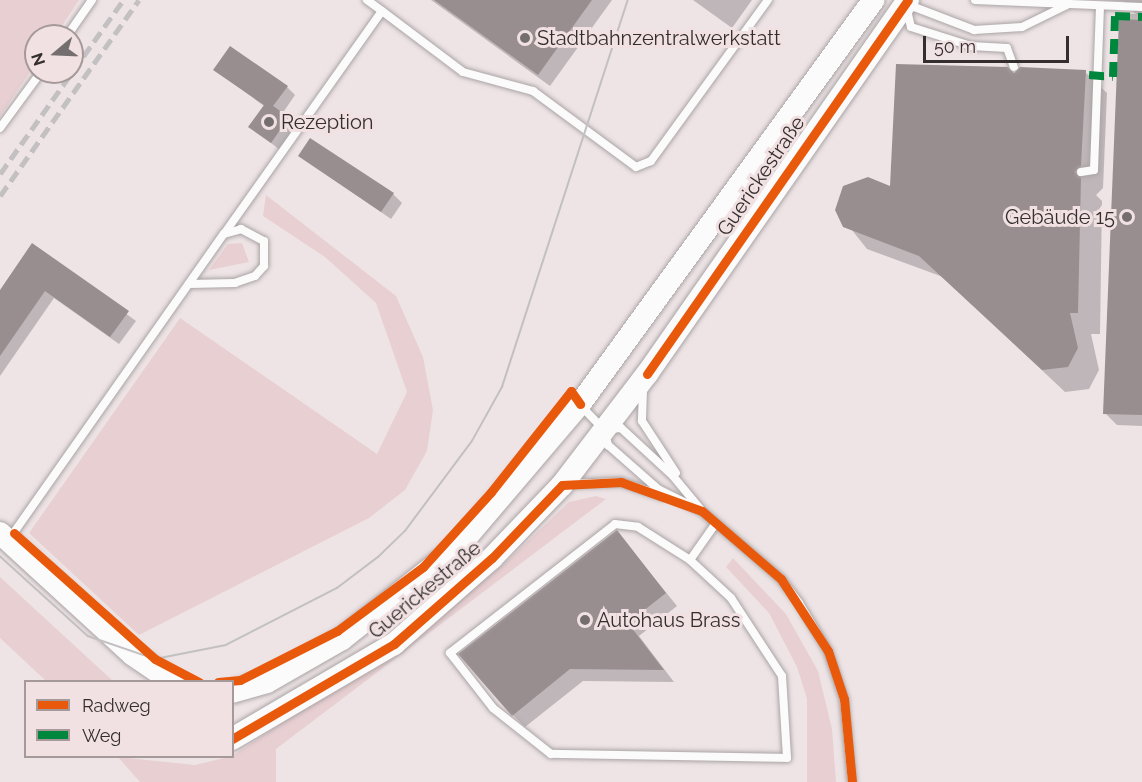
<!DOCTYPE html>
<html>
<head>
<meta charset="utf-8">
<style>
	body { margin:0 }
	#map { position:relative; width:1142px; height:782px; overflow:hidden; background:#eee4e6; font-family:Raleway,sans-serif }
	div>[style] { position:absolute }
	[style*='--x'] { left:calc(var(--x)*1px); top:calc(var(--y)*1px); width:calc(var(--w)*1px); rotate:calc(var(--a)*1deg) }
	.green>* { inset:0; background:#e8cfd2 }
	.shadow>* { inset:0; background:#0003 }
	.building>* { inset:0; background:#998e8f }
	.roads { filter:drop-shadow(0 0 2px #aaa4a5) drop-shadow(0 0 2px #aaa4a5) }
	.service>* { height:8px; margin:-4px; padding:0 4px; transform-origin:4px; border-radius:4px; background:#fcfbfb }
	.secondary>* { height:22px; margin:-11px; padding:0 11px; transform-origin:11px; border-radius:11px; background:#fcfbfb }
	.tram>* { height:1.5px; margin:-0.75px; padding:0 0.75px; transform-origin:0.75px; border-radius:0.75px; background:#c3c0c1 }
	.rail>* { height:4.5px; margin-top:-2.25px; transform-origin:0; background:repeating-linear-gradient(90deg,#c3c0c1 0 12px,transparent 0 18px) }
	.quiet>* { height:8px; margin-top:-4px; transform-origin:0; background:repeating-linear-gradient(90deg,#00873e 0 15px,transparent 0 23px) }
	.cycleway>* { height:9px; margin:-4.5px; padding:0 4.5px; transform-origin:4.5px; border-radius:4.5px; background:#e8590c }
	.dots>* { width:16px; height:16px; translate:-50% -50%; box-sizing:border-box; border:3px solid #f1e1e2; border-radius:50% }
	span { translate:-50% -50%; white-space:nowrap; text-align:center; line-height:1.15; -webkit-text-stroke:6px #f1e1e2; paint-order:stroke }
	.poi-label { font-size:20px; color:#342e2f }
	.left { translate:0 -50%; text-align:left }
	.right { translate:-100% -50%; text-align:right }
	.street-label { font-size:20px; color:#342e2f }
	.legend { position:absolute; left:24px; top:680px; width:210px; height:78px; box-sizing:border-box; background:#f1e1e2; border:2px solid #a5999a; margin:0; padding:8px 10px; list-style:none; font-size:18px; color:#342e2f }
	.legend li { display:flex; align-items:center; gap:12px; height:30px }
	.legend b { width:30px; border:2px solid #a5999a }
	.north { position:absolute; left:24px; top:24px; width:60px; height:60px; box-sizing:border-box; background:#f1e1e2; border:2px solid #a5999a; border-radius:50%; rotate:251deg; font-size:16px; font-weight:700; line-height:24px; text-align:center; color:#342e2f }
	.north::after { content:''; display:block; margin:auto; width:21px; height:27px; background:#756e6f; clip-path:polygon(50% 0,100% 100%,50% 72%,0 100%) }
	.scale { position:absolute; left:923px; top:36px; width:146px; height:27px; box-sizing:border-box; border:3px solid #342e2f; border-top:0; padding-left:8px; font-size:18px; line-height:21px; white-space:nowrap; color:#342e2f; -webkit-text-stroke:4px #f1e1e2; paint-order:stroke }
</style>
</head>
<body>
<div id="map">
	<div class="green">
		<i style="clip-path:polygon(0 0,79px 0,55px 36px,36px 36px,36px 63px,0 116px)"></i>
		<i style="clip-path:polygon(266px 195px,396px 296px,423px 357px,433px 410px,427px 451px,405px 490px,369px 518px,139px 635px,29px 533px,180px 318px,377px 454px,407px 392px,376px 303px,325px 257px,263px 216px)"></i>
		<i style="clip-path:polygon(242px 243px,249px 262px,209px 270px,228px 244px)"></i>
		<i style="clip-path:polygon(596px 496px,606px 499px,276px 749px,276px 782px,140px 782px,118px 757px,195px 765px,232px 756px,410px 639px,503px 565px,569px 502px)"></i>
		<i style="clip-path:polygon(733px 558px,786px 614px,818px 671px,832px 729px,836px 782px,807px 782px,807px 699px,797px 667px,769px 613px,726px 567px)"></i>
		<i style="clip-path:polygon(0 577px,113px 681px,46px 681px,0 638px)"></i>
	</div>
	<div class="shadow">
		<i style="clip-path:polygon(431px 0,612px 0,550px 86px)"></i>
		<i style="clip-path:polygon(693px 0,752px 0,732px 28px)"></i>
		<i style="clip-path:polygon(1098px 0,1142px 0,1142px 426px,1117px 425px,1105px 413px,1121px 14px,1136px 14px,1123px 1px)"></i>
		<i style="clip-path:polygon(215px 70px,287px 87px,295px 95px,282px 114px,296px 127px,280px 150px,250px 127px,264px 106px)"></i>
		<i style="clip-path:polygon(1085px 72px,1107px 93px,1103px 188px,1096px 195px,1102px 201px,1100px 334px,1091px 334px,1099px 370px,1089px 389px,1065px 392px,943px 277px,867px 249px,836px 210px,844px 187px,892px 189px,1014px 75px)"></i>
		<i style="clip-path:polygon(300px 156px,393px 194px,402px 203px,391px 219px)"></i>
		<i style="clip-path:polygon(33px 245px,136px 321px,119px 344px,54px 298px,0 376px,0 292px)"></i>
		<i style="clip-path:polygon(617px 532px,677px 606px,639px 636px,674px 682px,583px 681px,525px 727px,513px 715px)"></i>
	</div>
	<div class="building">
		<i style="clip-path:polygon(434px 0,592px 0,538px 75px)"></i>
		<i style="clip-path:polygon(1119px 19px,1142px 20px,1142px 415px,1103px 414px)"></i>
		<i style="clip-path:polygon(230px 46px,288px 86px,273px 106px,289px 117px,271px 143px,248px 127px,264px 105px,213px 70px)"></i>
		<i style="clip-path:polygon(896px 64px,1008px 67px,1014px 73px,1020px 67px,1086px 70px,1081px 166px,1075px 172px,1081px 178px,1078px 313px,1070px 313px,1078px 348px,1068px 367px,1042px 370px,919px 256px,843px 227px,835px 210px,843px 186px,868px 177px,890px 186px)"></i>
		<i style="clip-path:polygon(310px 138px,394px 193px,381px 212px,298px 156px)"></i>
		<i style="clip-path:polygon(32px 243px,129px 311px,110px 337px,45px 291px,0 356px,0 290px)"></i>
		<i style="clip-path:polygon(617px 530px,666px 593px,628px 623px,664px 670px,570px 669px,512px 716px,458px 654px)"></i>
	</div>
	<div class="roads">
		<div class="service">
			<i style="--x:367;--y:0;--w:19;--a:36"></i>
			<i style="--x:975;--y:0;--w:167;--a:2.4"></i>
			<i style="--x:909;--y:5;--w:70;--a:21"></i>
			<i style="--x:974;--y:30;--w:48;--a:-3.6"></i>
			<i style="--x:1022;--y:27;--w:50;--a:-26.1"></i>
			<i style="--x:907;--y:10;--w:17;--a:77"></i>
			<i style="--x:911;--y:27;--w:63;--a:17.6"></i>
			<i style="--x:971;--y:46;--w:36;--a:3"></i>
			<i style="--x:1007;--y:48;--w:20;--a:70"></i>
			<i style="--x:67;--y:36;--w:44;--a:-55.2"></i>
			<i style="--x:0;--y:128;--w:69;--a:-53.8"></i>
			<i style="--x:1081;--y:172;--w:13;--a:-9"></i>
			<i style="--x:1094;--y:170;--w:164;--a:-87.9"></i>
			<i style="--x:224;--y:234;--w:273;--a:-54.7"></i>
			<i style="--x:382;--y:11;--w:101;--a:37"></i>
			<i style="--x:463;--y:72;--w:73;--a:15.2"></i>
			<i style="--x:533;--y:91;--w:128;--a:36.4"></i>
			<i style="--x:636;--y:167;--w:16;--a:-22"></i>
			<i style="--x:651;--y:161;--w:199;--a:-54"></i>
			<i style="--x:643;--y:390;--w:31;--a:92"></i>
			<i style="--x:642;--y:421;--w:62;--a:56.8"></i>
			<i style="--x:582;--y:407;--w:32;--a:46"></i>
			<i style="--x:604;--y:430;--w:16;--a:75"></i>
			<i style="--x:608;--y:445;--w:67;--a:41.3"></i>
			<i style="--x:658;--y:489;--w:45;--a:26.6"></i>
			<i style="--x:610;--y:429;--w:11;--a:-5"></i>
			<i style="--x:621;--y:428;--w:71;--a:42.7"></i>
			<i style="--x:673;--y:476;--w:45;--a:50.4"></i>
			<i style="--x:702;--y:511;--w:104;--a:40.7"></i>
			<i style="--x:781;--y:579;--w:30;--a:53"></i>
			<i style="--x:799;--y:603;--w:56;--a:58.9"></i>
			<i style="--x:828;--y:651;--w:51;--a:71.6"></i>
			<i style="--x:844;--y:699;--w:83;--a:84.5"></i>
			<i style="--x:570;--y:484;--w:51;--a:-2.2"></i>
			<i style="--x:621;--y:482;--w:44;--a:18.4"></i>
			<i style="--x:10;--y:538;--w:372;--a:-54.9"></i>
			<i style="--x:224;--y:234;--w:18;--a:-16"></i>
			<i style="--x:241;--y:229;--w:26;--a:28"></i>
			<i style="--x:264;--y:241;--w:25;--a:90"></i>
			<i style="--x:264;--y:266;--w:13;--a:132"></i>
			<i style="--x:255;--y:276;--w:21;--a:161"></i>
			<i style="--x:235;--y:283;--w:46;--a:178.8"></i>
			<i style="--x:690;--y:560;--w:56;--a:42.8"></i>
			<i style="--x:731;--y:598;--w:93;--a:56.8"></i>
			<i style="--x:782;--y:676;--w:82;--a:86.5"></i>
			<i style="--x:787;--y:758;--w:236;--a:-179"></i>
			<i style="--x:551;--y:754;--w:74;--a:-141.6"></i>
			<i style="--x:493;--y:708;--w:70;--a:-128"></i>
			<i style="--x:450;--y:653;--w:209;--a:-38"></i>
			<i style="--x:615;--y:524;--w:23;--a:7"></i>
			<i style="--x:638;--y:527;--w:62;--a:32.4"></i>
			<i style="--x:690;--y:560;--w:45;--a:-54.9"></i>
		</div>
		<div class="secondary">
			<i style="--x:0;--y:533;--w:180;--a:42.5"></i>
			<i style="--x:133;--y:655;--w:48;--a:34"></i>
			<i style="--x:232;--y:692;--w:36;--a:-16"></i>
			<i style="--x:267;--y:682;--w:86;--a:-29.8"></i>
			<i style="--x:342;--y:639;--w:149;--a:-38.5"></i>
			<i style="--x:459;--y:546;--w:187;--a:-49.6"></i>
			<i style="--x:580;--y:404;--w:499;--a:-54"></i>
			<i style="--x:232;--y:739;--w:188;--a:-30.4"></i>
			<i style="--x:394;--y:644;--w:130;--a:-41.3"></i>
			<i style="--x:492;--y:558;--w:101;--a:-46.2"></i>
			<i style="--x:562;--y:485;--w:140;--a:-52.6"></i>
			<i style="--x:647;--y:374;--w:456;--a:-55.1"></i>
		</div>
	</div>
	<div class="tram">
		<i style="--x:0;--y:556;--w:119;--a:42.3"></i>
		<i style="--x:88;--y:636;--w:71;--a:18.9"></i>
		<i style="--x:155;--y:659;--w:72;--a:-11.2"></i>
		<i style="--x:226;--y:645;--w:125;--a:-27.2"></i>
		<i style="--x:337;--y:588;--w:51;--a:-37.1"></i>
		<i style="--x:378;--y:557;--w:37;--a:-44"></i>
		<i style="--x:405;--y:531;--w:112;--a:-53.3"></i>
		<i style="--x:472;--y:441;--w:62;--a:-60.9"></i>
		<i style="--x:502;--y:387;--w:407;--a:-72"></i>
	</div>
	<div class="rail">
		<i style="--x:0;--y:174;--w:213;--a:-54.7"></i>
		<i style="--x:0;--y:196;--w:240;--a:-54.7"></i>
	</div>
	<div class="quiet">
		<i style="--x:1089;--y:75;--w:24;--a:5"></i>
		<i style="--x:1113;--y:77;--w:61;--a:-88.1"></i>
		<i style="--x:1115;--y:16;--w:27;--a:2"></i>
	</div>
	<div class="cycleway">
		<i style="--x:647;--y:374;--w:456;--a:-55.1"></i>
		<i style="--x:14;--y:533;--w:189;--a:41.8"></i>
		<i style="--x:155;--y:659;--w:50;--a:27.6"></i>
		<i style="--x:218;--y:682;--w:22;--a:-5"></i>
		<i style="--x:240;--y:680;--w:109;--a:-26.8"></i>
		<i style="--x:337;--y:631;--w:107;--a:-36.7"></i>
		<i style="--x:423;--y:567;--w:101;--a:-47.8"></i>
		<i style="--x:491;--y:492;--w:129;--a:-51.6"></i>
		<i style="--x:571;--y:391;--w:16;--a:55"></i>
		<i style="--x:232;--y:739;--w:188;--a:-30.4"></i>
		<i style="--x:394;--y:644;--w:130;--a:-41.3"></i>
		<i style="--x:492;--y:558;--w:101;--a:-46.2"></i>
		<i style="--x:562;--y:485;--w:59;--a:-2.9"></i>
		<i style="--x:621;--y:482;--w:86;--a:19.7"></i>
		<i style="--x:702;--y:511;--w:104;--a:40.7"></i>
		<i style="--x:781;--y:579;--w:86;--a:56.9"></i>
		<i style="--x:828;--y:651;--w:51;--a:71.6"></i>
		<i style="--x:844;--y:699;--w:83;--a:84.5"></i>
	</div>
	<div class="dots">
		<i style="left:525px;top:38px;background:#756e6f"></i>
		<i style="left:269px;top:122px;background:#756e6f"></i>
		<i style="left:1127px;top:217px;background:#756e6f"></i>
		<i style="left:585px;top:620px;background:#756e6f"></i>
	</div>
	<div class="poi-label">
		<span class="left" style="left:537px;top:38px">Stadtbahnzentralwerkstatt</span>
		<span class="left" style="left:281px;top:122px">Rezeption</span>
		<span class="right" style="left:1115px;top:217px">Gebäude 15</span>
		<span class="left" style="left:597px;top:620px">Autohaus Brass</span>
	</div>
	<div class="street-label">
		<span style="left:761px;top:176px;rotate:-56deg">Guerickestraße</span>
		<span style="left:425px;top:590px;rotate:-40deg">Guerickestraße</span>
	</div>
	<ul class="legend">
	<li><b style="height:8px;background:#e8590c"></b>Radweg</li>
	<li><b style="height:8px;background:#00873e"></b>Weg</li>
	</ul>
	<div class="north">N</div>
	<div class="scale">50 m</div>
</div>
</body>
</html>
